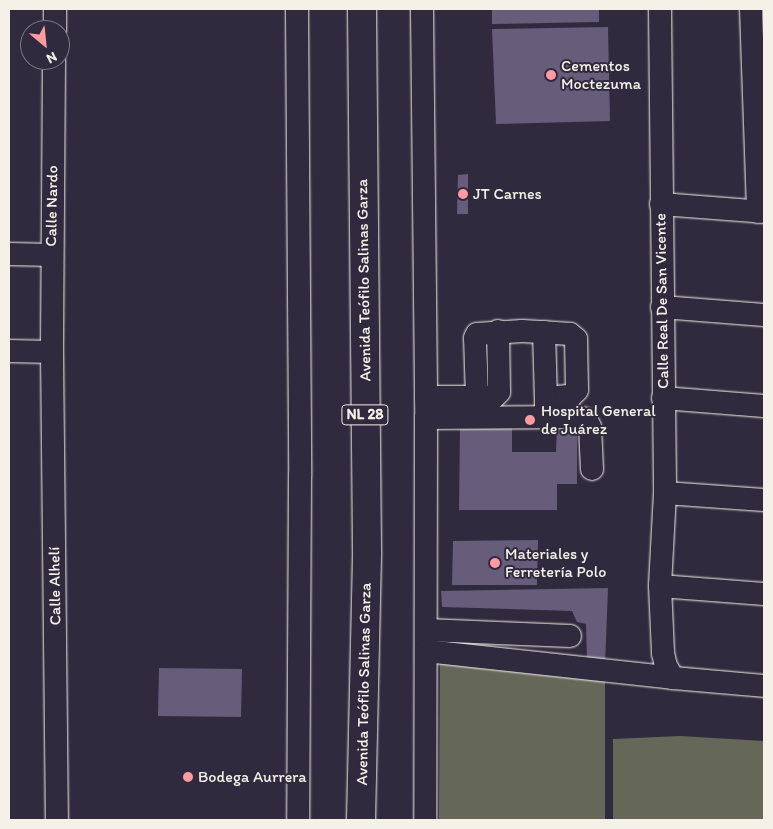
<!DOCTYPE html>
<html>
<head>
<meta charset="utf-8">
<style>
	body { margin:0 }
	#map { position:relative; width:773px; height:829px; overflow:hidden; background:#2f2a3d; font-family:Itim,sans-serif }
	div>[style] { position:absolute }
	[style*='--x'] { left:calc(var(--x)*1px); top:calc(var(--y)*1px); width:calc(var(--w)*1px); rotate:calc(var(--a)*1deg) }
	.green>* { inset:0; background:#656759 }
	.building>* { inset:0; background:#675c7a }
	.roads { filter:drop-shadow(0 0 1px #f4f1e8) drop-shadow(0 0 1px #f4f1e8) }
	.minor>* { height:22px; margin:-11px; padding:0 11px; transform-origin:11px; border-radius:11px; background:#2f2a3d }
	.major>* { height:28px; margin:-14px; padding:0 14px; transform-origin:14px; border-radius:14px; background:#2f2a3d }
	.dots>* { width:14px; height:14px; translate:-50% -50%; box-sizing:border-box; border:2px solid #2f2a3d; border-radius:50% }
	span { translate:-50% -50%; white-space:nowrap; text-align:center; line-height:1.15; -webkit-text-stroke:4px #2f2a3d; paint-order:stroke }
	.shield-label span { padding:1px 4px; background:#2f2a3d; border:1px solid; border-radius:4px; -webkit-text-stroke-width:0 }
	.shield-label { font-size:15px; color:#f4f1e8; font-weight:700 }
	.poi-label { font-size:16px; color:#f4f1e8 }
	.left { translate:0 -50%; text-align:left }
	.street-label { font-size:16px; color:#f4f1e8 }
	.frame { position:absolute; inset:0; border:10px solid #f4f1e8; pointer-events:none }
	.north { position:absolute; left:20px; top:20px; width:50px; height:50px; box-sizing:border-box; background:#2f2a3d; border:1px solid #7e7a81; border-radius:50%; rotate:152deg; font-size:14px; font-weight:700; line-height:20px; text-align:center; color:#f4f1e8 }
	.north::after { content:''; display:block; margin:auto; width:18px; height:22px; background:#ff9aa2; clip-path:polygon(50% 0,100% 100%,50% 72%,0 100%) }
</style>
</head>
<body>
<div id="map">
	<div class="green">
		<i style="clip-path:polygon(440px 661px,605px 680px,605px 820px,439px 820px)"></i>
		<i style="clip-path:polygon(680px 736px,764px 741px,764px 820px,613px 820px,613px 739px)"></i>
	</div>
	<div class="building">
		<i style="clip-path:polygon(492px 9px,599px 9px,599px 22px,492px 24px)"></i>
		<i style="clip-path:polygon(608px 27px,610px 121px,496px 124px,492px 29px)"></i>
		<i style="clip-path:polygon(468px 174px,468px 214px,457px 214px,458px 175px)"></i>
		<i style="clip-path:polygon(557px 423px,577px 423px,577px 484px,557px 484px,557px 510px,459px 510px,460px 424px,512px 424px,512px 452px,556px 452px)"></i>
		<i style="clip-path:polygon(538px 540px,537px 585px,452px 585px,453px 541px)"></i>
		<i style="clip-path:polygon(608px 588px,605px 665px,587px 663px,586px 624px,577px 622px,572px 611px,442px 607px,441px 591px)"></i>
		<i style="clip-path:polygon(159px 668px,242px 669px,241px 717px,158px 716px)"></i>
	</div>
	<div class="roads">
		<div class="minor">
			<i style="--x:297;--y:9;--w:466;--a:89.6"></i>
			<i style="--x:300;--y:475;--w:345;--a:90.3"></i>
			<i style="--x:422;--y:9;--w:409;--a:89.4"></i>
			<i style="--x:426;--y:418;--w:402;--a:90.1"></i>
			<i style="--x:660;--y:9;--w:484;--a:89.4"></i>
			<i style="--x:665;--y:493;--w:93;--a:93.1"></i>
			<i style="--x:660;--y:586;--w:67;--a:87.4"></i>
			<i style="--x:663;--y:653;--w:13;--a:77"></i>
			<i style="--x:666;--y:666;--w:14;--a:60"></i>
			<i style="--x:673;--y:678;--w:91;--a:5"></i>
			<i style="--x:751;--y:9;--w:203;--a:88"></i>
			<i style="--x:55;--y:30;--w:21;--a:-90"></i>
			<i style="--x:54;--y:60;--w:292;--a:90.4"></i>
			<i style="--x:52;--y:352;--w:468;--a:89.4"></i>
			<i style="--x:661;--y:204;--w:103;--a:4.4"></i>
			<i style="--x:9;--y:254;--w:43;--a:1.3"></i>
			<i style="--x:662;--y:307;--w:102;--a:4.5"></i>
			<i style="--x:9;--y:351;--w:43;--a:1.3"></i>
			<i style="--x:426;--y:397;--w:51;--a:0"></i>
			<i style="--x:477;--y:397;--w:59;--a:-91.9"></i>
			<i style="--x:475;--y:338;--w:4;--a:-63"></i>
			<i style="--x:477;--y:334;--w:45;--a:-3.8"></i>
			<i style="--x:522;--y:331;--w:22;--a:3"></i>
			<i style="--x:477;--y:397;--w:17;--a:0"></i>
			<i style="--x:494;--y:397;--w:7;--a:-45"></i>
			<i style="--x:499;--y:392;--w:61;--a:-90.9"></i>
			<i style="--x:546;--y:398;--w:25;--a:-5"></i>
			<i style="--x:571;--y:396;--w:8;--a:-45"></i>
			<i style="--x:577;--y:390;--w:51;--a:-91.1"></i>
			<i style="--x:576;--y:339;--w:8;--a:-140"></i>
			<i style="--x:570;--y:334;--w:26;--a:-176"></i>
			<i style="--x:544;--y:332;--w:66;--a:88.3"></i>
			<i style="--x:546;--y:398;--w:19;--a:90"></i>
			<i style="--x:663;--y:398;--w:101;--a:4.5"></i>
			<i style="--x:426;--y:418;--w:151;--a:-0.4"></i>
			<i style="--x:577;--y:417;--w:9;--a:13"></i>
			<i style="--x:586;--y:419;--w:9;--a:63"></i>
			<i style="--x:590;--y:427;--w:42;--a:87.3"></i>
			<i style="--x:665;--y:493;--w:99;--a:4"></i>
			<i style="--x:660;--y:586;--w:104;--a:4.4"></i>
			<i style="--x:426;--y:630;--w:144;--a:2.4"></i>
			<i style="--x:426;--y:651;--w:248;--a:6.2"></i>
		</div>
		<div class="major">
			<i style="--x:361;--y:820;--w:268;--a:-88.7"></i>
			<i style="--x:367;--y:552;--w:543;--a:-90.53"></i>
		</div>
	</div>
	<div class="dots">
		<i style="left:551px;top:75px;background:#ff9aa2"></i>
		<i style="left:463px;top:194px;background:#ff9aa2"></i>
		<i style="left:530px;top:420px;background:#ff9aa2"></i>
		<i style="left:495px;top:563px;background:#ff9aa2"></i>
		<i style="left:188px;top:777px;background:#ff9aa2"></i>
	</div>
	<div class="shield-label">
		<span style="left:365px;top:415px">NL 28</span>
	</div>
	<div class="poi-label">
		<span class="left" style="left:561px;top:75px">Cementos<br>Moctezuma</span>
		<span class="left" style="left:473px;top:194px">JT Carnes</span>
		<span class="left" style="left:541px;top:420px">Hospital General<br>de Juárez</span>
		<span class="left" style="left:505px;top:563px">Materiales y<br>Ferretería Polo</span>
		<span class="left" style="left:198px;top:777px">Bodega Aurrera</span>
	</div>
	<div class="street-label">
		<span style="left:52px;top:206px;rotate:-89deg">Calle Nardo</span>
		<span style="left:364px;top:280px;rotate:-91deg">Avenida Teófilo Salinas Garza</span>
		<span style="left:662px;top:301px;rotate:-91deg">Calle Real De San Vicente</span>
		<span style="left:55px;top:586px;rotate:-91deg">Calle Alhelí</span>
		<span style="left:364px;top:684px;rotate:-89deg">Avenida Teófilo Salinas Garza</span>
	</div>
	<div class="frame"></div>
	<div class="north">N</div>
</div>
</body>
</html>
